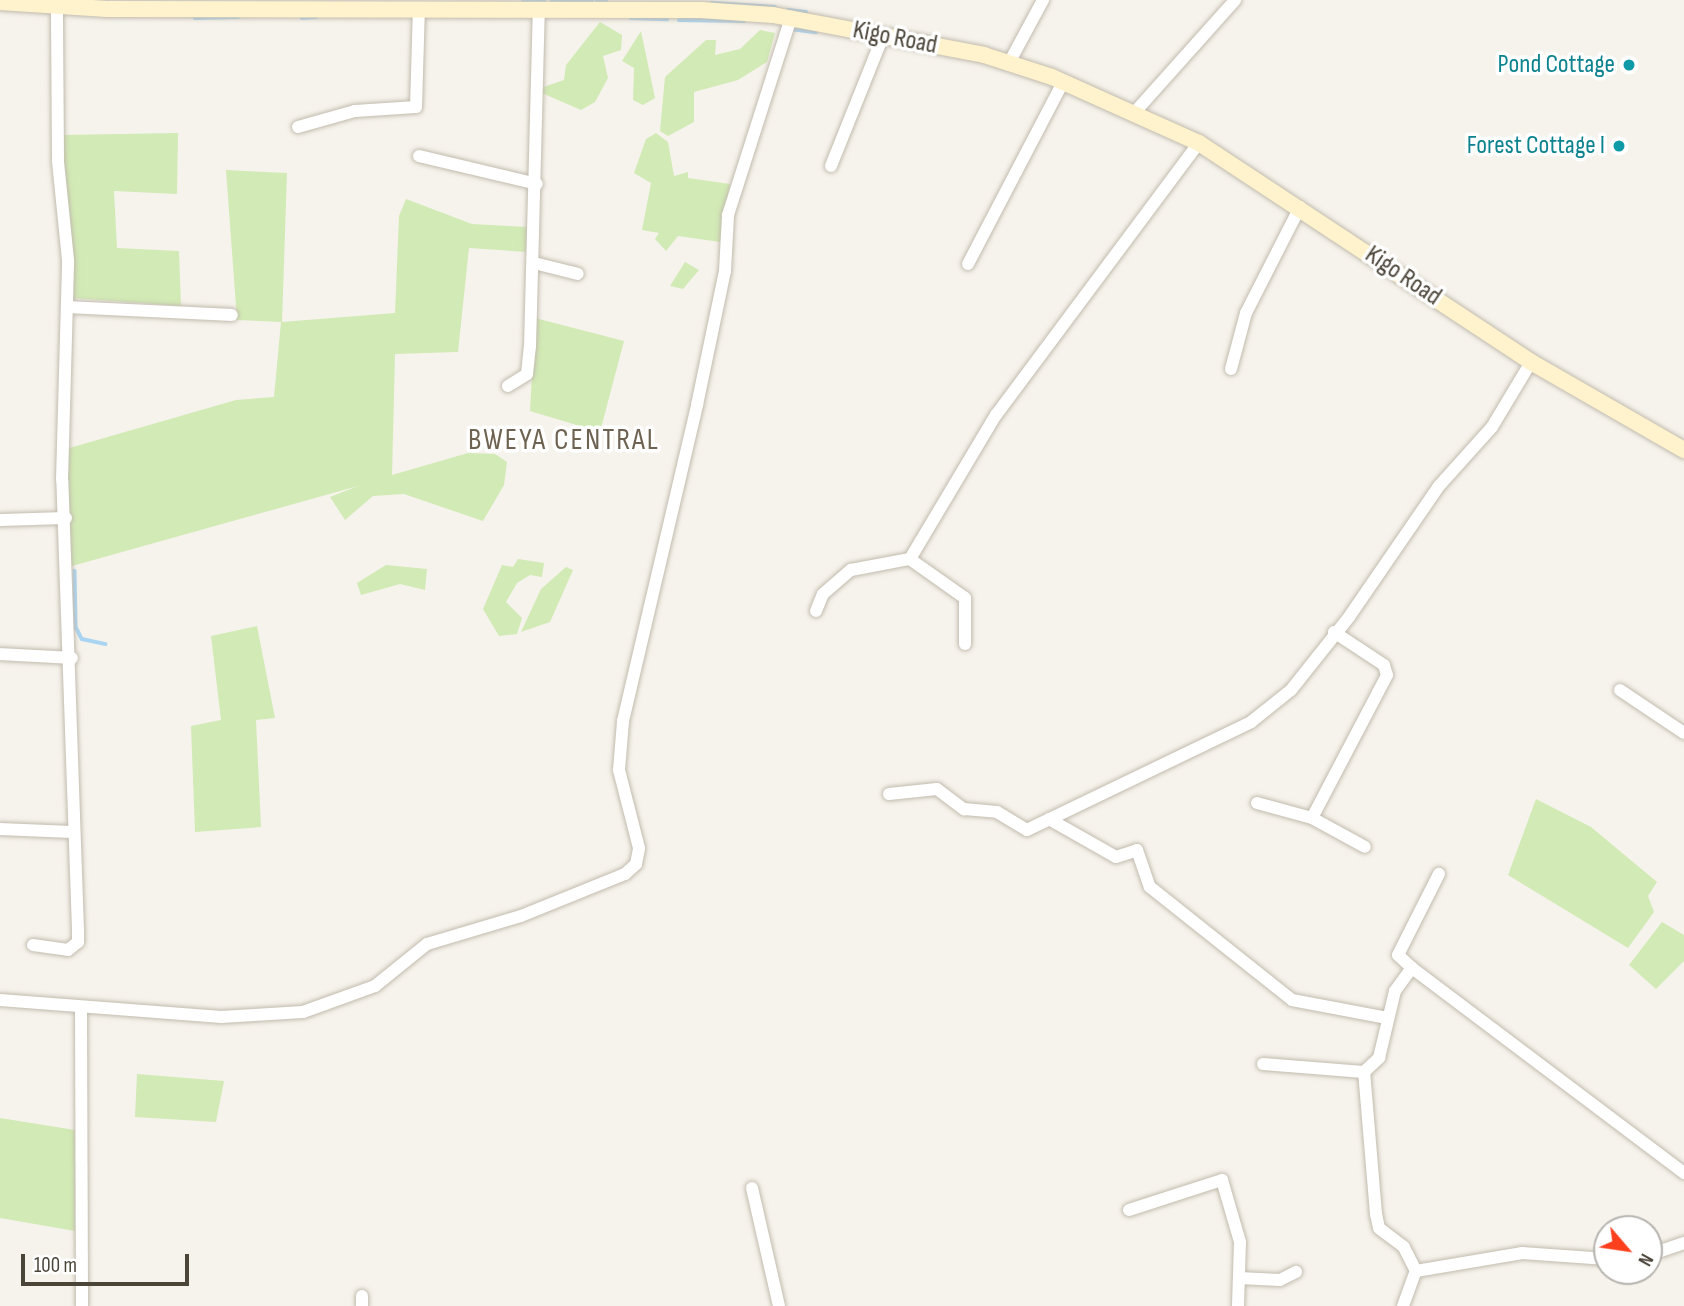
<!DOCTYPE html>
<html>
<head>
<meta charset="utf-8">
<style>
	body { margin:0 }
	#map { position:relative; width:1684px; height:1306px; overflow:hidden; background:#f6f3ec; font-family:"Sofia Sans Condensed",sans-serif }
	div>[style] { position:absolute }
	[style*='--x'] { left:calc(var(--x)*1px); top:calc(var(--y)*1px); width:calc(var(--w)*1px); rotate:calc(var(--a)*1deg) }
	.green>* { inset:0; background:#d2eab5 }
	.stream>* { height:3.5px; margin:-1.75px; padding:0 1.75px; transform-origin:1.75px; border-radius:1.75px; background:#a9d4f2 }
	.roads { filter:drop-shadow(0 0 2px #c2bbae) drop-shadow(0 0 2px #c2bbae) }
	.street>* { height:12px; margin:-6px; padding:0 6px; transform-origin:6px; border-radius:6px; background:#fff }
	.secondary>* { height:16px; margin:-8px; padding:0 8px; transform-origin:8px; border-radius:8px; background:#fff3cd }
	.dots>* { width:19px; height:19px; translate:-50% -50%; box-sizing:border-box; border:4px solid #fff; border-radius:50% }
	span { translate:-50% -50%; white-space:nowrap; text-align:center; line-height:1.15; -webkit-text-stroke:7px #fff; paint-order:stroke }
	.street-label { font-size:26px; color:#4b4439 }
	.culture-label { font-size:26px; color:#0d838f }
	.right { translate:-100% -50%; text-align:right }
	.quarter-label { font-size:30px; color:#6e6250; letter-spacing:2px }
	.north { position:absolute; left:1593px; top:1215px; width:70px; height:70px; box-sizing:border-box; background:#fff; border:2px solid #b7b4b0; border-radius:50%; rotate:119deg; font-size:19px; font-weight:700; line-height:28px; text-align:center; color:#4b4439 }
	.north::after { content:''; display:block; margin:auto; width:24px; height:32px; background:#fc3f1d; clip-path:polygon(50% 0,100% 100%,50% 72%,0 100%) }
	.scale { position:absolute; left:21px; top:1254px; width:168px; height:32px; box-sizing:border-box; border:4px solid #4b4439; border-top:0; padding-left:9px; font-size:21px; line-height:24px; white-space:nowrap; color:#4b4439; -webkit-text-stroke:5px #fff; paint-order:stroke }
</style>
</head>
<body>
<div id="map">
	<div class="green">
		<i style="clip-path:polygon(600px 22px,622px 35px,621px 50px,603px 56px,608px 78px,595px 102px,581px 110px,535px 90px,564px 80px,566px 65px)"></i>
		<i style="clip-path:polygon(760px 30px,775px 33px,767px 62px,738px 80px,694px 92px,694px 122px,668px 136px,660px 131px,665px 77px,706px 40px,716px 40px,715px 55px,740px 49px)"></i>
		<i style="clip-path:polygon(641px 31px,655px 98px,643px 105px,633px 100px,634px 68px,622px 61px)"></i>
		<i style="clip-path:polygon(178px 133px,177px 194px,114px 191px,117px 248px,179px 251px,181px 306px,72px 298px,62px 135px)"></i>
		<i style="clip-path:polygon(656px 133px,668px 142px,674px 176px,688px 172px,688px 178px,730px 184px,720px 242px,678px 236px,666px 251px,655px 239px,659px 233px,642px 230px,651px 183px,634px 173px,646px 139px)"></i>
		<i style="clip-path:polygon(226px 170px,287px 173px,282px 322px,395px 313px,399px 216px,406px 199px,472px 224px,528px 227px,527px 252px,469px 248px,458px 352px,395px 354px,392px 475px,468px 453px,495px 454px,507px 462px,504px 485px,483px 521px,404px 494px,373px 496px,345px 520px,330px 497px,358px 486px,72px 566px,66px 449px,236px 400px,274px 397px,281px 322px,237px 320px)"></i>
		<i style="clip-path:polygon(685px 262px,699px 270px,683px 289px,670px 286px)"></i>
		<i style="clip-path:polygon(535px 318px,624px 341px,600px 432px,530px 411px)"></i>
		<i style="clip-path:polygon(518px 559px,544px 563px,542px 577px,530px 575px,517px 583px,506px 602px,522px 618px,517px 634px,499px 636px,483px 609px,502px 565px,513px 567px)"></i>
		<i style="clip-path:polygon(386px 565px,427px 569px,425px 590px,400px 584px,361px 595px,357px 583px)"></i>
		<i style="clip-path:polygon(566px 567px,573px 570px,550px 622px,521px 632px,541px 589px)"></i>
		<i style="clip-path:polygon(257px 626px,275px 718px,256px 720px,261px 827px,195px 832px,191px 726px,221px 720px,211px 636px)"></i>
		<i style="clip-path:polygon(1536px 799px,1591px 827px,1657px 882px,1648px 896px,1654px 912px,1628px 948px,1508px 875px)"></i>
		<i style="clip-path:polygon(1662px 922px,1684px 935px,1684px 961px,1656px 989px,1629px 965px)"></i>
		<i style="clip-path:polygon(137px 1074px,224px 1081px,216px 1122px,135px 1117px)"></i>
		<i style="clip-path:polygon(0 1118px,75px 1130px,75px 1231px,0 1218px)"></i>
	</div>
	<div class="stream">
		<i style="--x:523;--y:0;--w:21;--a:3"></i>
		<i style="--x:552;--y:1;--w:40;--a:0"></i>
		<i style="--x:597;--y:1;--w:9;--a:0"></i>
		<i style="--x:712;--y:3;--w:63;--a:3.6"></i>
		<i style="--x:788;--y:10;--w:18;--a:6"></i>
		<i style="--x:195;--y:18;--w:43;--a:-1.3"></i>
		<i style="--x:302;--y:18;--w:14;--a:-4"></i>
		<i style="--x:631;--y:18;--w:36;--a:2"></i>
		<i style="--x:679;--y:20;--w:65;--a:0.9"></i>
		<i style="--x:790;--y:29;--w:26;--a:7"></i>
		<i style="--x:75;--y:571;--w:56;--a:89"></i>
		<i style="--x:76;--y:627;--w:13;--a:63"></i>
		<i style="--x:82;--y:639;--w:24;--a:12"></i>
	</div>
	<div class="roads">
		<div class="street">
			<i style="--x:1009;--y:63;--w:72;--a:-61.6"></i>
			<i style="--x:1135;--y:112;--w:150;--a:-48.2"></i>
			<i style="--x:298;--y:127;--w:59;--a:-15.7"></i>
			<i style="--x:355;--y:111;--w:61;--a:-3.8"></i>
			<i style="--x:416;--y:107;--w:99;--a:-88.3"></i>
			<i style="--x:419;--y:156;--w:121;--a:13.3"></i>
			<i style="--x:831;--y:166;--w:140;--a:-68.2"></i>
			<i style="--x:534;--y:263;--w:45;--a:14"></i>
			<i style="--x:968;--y:264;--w:205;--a:-62.4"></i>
			<i style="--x:67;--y:307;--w:165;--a:2.8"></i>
			<i style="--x:1231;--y:369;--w:58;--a:-75"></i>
			<i style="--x:1246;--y:313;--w:119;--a:-63"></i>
			<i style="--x:508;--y:386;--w:22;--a:-32"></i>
			<i style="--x:527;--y:374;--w:27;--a:-84"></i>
			<i style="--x:530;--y:347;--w:338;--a:-88.5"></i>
			<i style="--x:0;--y:520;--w:66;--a:-1.7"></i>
			<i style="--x:816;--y:611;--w:18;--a:-68"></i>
			<i style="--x:823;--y:594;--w:37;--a:-41"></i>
			<i style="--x:851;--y:570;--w:60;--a:-10.6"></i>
			<i style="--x:965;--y:644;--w:46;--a:-90"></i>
			<i style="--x:965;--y:598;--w:67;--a:-144.7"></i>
			<i style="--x:910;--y:559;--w:168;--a:-59.2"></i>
			<i style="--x:996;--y:415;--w:339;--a:-53.3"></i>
			<i style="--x:0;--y:654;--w:72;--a:3.2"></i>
			<i style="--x:1620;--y:690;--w:77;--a:33.9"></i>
			<i style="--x:889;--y:794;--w:48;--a:-5.9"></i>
			<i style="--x:937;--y:789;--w:34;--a:37"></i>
			<i style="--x:964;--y:809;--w:33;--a:5"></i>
			<i style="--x:997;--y:812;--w:35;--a:31"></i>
			<i style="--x:1027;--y:830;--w:249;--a:-25.7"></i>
			<i style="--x:1251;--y:722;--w:51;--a:-38.7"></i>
			<i style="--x:1291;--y:690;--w:93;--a:-51.5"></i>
			<i style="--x:1349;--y:617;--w:159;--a:-55.5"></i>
			<i style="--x:1439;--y:486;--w:79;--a:-48.1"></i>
			<i style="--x:1492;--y:427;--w:76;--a:-59"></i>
			<i style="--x:1257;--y:803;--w:57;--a:15.3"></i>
			<i style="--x:1312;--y:818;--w:60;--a:28.7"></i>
			<i style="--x:1312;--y:818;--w:161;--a:-62.3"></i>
			<i style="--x:1387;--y:675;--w:10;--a:-107"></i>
			<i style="--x:1384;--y:665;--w:60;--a:-146.6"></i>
			<i style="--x:1049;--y:819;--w:77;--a:29.6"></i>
			<i style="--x:1116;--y:857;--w:22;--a:-18"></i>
			<i style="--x:1137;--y:850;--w:39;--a:71"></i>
			<i style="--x:1150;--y:887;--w:181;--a:38.5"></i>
			<i style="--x:1292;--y:1000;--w:97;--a:10.7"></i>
			<i style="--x:0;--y:829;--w:72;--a:2.4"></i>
			<i style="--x:33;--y:945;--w:35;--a:8"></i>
			<i style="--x:68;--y:950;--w:13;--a:-39"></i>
			<i style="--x:78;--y:942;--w:12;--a:-90"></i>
			<i style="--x:78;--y:930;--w:450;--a:-92"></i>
			<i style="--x:62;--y:480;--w:220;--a:-88.4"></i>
			<i style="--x:68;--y:260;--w:100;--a:-95.8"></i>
			<i style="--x:58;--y:161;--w:155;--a:-90.4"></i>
			<i style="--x:1412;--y:968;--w:19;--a:-137"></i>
			<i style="--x:1398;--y:955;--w:91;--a:-63.2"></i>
			<i style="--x:0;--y:1000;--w:222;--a:4.4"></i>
			<i style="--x:221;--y:1017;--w:82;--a:-3.5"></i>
			<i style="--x:303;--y:1012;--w:77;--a:-19.9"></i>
			<i style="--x:375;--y:986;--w:67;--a:-38.9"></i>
			<i style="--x:427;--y:944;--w:98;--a:-16.6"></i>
			<i style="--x:521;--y:916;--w:112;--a:-22"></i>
			<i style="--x:625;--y:874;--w:15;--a:-42"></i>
			<i style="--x:636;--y:864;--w:16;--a:-79"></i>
			<i style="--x:639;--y:848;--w:81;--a:-104.4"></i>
			<i style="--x:619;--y:770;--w:49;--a:-85.3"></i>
			<i style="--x:623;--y:721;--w:325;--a:-76.8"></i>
			<i style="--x:697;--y:405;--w:137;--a:-78.2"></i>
			<i style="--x:725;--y:271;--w:56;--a:-86.9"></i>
			<i style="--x:728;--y:215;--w:207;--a:-72.3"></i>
			<i style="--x:81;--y:1009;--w:297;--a:89.8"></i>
			<i style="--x:1263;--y:1064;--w:101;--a:4.5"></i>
			<i style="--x:752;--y:1188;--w:121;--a:77.1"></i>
			<i style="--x:1129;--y:1210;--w:98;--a:-17.9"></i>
			<i style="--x:1222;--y:1180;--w:65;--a:73.8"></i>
			<i style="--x:1240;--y:1242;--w:64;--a:91.8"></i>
			<i style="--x:1649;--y:1255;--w:37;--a:-19"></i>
			<i style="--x:1416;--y:1271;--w:108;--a:-9.6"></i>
			<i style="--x:1522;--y:1253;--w:85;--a:4"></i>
			<i style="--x:1239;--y:1278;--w:41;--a:2.8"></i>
			<i style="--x:1280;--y:1280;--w:18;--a:-27"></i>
			<i style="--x:362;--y:1306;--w:10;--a:-90"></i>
			<i style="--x:1403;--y:1306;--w:37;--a:-70"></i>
			<i style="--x:1416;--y:1271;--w:27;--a:-117"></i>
			<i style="--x:1404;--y:1247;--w:31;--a:-143"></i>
			<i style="--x:1379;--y:1228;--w:14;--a:-102"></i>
			<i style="--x:1376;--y:1214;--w:143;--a:-94.8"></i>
			<i style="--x:1364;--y:1072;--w:21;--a:-43"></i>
			<i style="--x:1379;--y:1058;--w:69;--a:-76.6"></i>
			<i style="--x:1395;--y:991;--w:29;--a:-54"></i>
			<i style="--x:1412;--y:968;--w:341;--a:37"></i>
		</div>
		<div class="secondary">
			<i style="--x:0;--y:2;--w:107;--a:3.7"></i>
			<i style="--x:107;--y:9;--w:594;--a:0.1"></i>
			<i style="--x:701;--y:10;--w:72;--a:4"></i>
			<i style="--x:773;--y:15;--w:215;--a:10.7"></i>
			<i style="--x:984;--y:55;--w:71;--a:17.9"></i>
			<i style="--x:1052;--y:77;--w:161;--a:24.2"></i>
			<i style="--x:1199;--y:143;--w:398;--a:33.4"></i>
			<i style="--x:1531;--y:362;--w:177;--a:29.9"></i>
		</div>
	</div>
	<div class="dots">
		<i style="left:1629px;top:65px;background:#0f9aa8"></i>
		<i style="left:1619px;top:146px;background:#0f9aa8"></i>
	</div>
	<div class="street-label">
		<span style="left:895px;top:38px;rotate:11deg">Kigo Road</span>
		<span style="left:1403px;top:276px;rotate:34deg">Kigo Road</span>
	</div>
	<div class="culture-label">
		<span class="right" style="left:1615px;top:65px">Pond Cottage</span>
		<span class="right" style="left:1605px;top:146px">Forest Cottage I</span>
	</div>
	<div class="quarter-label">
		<span style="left:564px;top:440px">BWEYA CENTRAL</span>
	</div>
	<div class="north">N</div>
	<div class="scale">100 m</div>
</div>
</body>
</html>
